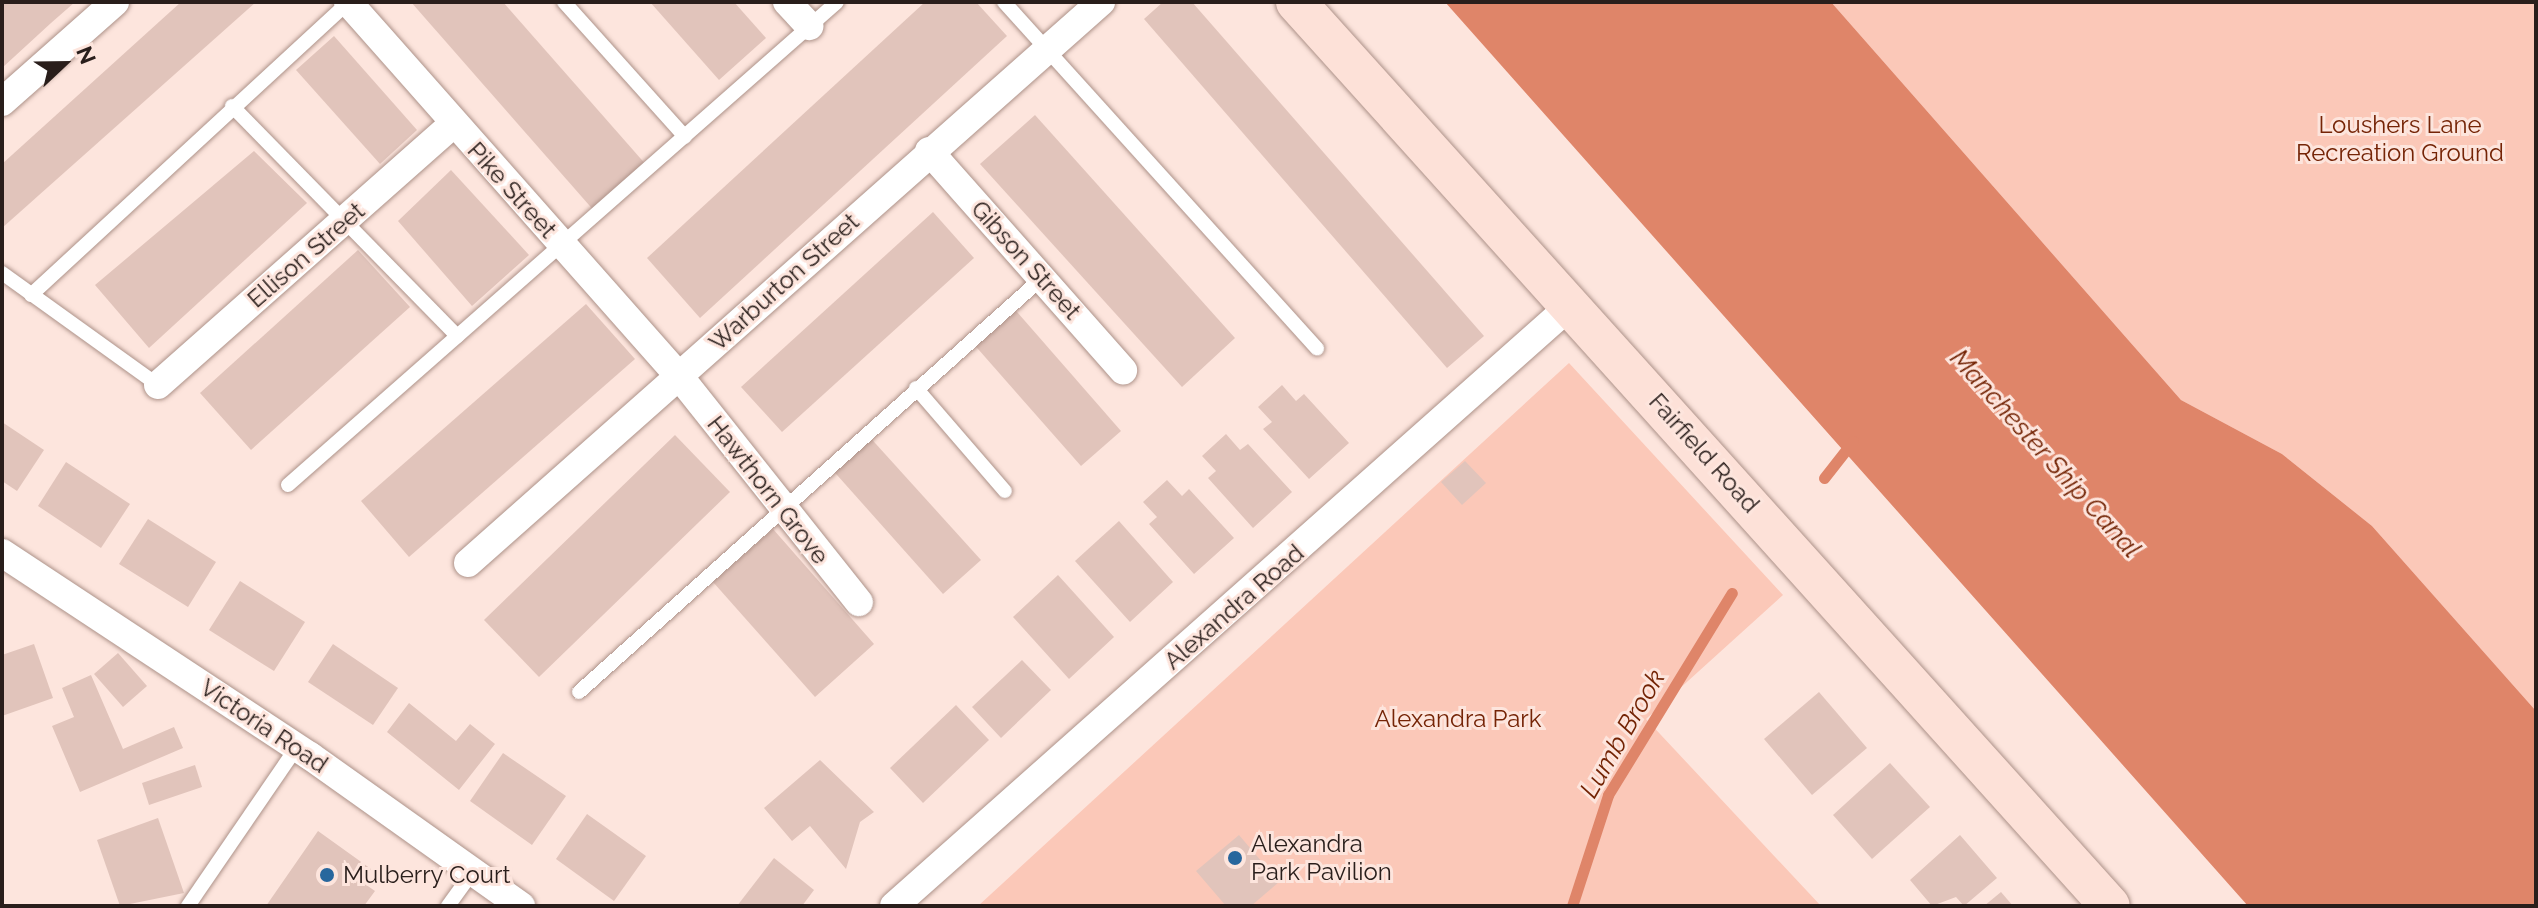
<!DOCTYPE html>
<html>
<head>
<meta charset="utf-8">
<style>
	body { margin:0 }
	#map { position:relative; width:2538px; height:908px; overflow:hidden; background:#fde5dd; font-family:Raleway,sans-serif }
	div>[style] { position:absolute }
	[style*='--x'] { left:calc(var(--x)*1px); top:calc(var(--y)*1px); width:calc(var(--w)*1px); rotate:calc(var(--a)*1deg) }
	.green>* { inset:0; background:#fbc8b8 }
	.water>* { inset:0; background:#df8569 }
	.stream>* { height:11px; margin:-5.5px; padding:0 5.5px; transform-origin:5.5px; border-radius:5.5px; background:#df8569 }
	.building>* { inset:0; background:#e1c4bb }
	.roads { filter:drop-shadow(0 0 2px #ad9289) drop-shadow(0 0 2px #ad9289) }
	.service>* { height:14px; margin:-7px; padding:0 7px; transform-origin:7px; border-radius:7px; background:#fff }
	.minor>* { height:28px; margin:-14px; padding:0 14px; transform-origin:14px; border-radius:14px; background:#fff }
	.secondary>* { height:40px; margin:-20px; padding:0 20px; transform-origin:20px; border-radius:20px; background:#fde1d8 }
	.dots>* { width:22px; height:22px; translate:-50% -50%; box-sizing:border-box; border:4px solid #fde5dd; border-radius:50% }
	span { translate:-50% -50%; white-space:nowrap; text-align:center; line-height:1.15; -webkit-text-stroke:6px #fde5dd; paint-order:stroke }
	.park-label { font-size:24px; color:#752406 }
	.street-label { font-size:24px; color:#291e1b }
	.poi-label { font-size:24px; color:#291e1b }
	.left { translate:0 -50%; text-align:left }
	.water-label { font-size:26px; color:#732304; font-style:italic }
	.frame { position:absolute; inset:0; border:4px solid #291e1b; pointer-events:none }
	.north { position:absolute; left:24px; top:24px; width:80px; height:80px; -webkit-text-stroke:6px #fde5dd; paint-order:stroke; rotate:68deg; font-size:22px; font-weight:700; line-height:32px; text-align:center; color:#291e1b }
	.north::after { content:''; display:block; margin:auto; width:28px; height:36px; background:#291e1b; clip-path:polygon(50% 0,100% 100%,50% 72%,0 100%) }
</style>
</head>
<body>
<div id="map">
	<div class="green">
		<i style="clip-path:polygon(1831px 2px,2536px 2px,2536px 711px,2372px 526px,2282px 454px,2181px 400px)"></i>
		<i style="clip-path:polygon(1569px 363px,1783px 595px,1646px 719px,1821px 906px,978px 906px)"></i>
	</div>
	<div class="water">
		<i style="clip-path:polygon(1445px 2px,1831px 2px,2181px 400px,2282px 454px,2372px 526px,2536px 711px,2536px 906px,2248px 906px)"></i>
	</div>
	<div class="stream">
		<i style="--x:1824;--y:478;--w:47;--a:-51.9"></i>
		<i style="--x:1572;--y:906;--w:117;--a:-72"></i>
		<i style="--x:1608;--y:795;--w:237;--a:-58.5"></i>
	</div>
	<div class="building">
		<i style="clip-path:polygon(75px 2px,51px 23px,2px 68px,2px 4px)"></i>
		<i style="clip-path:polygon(181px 2px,256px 2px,2px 228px,2px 164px)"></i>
		<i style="clip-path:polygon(411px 2px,503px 2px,648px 167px,596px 213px)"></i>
		<i style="clip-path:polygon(650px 2px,734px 2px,766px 38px,719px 80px)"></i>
		<i style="clip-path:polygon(925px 2px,976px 2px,1007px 36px,700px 318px,647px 258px)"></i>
		<i style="clip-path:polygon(1163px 2px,1192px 2px,1484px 336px,1447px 368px,1144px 19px)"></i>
		<i style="clip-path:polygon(334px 36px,417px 130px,380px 164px,296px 70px)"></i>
		<i style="clip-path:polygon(1035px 115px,1235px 338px,1182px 387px,980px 164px)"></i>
		<i style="clip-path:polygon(254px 151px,307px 203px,149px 348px,95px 285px)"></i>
		<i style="clip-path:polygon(451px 170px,529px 255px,472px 306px,398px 221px)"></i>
		<i style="clip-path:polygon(933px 212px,974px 258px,782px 432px,741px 387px)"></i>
		<i style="clip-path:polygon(358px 250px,410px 307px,251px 450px,200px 393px)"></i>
		<i style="clip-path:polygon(586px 304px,635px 359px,409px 557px,361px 501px)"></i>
		<i style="clip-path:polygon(1011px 305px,1121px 431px,1081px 466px,971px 341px)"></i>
		<i style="clip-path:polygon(1282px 385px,1296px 401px,1304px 394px,1349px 443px,1309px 479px,1263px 429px,1272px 422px,1258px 407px)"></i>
		<i style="clip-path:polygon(2px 422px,44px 450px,17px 491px,2px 481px)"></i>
		<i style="clip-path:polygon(866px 433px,981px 560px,943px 594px,829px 466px)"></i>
		<i style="clip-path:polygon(1226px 434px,1240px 450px,1248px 444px,1292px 492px,1253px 528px,1208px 478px,1216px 471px,1202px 456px)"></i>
		<i style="clip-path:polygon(675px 435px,730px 492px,539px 677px,484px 620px)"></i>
		<i style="clip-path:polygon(1465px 461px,1486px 483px,1462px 505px,1441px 482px)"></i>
		<i style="clip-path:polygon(66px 462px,130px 504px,101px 548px,38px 506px)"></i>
		<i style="clip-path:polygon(1167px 480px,1182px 496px,1189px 489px,1234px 538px,1194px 574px,1149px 524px,1157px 517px,1143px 502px)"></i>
		<i style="clip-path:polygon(148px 519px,216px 562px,188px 607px,119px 564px)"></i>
		<i style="clip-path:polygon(1119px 521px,1173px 582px,1130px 622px,1075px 561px)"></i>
		<i style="clip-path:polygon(773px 529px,874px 644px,815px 697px,713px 582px)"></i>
		<i style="clip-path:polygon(1058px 575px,1114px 637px,1069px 679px,1013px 617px)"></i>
		<i style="clip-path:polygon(240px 581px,305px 622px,274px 671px,209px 630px)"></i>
		<i style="clip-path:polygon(34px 644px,53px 698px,2px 716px,2px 655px)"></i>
		<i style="clip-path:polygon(333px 644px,398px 688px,373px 725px,308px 682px)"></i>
		<i style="clip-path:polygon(118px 653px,147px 686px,123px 707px,94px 674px)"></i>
		<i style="clip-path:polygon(1022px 660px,1051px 690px,1001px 738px,972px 707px)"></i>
		<i style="clip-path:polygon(91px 675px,123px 749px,174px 727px,183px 748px,80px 792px,52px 726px,74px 717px,62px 688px)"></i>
		<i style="clip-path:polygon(1819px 692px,1867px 748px,1812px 795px,1764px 739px)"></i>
		<i style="clip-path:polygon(409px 703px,456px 741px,470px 724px,495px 744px,459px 790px,387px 732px)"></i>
		<i style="clip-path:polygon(956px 705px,989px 740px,923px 803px,890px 768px)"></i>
		<i style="clip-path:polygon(503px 753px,566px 796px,532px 845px,470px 801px)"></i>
		<i style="clip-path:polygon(820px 760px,874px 812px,860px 822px,846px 869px,810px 826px,792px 841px,764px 808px)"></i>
		<i style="clip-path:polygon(1890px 763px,1930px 807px,1872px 859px,1833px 815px)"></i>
		<i style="clip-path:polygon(195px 765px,202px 787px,149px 805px,142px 783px)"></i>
		<i style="clip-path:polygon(587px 814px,646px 856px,614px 901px,556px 859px)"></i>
		<i style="clip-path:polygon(158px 818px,184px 893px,120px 906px,97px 840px)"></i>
		<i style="clip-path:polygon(318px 831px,371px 869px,362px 882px,375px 891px,364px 906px,266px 906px)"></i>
		<i style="clip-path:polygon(1239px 835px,1279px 882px,1251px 906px,1226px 906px,1196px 871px)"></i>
		<i style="clip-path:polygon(1960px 835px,1997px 878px,1964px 906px,1956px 897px,1932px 906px,1910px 880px)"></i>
		<i style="clip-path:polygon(774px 858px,814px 890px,802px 906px,737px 906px)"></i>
		<i style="clip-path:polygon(2001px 892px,2013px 906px,1984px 906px)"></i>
	</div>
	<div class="roads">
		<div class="service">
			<i style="--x:564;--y:2;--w:181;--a:48.1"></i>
			<i style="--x:1004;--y:2;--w:467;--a:47.9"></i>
			<i style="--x:232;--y:106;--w:322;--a:45.6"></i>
			<i style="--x:2;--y:273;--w:192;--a:35.7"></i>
			<i style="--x:31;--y:295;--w:432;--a:-42.7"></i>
			<i style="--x:916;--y:388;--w:136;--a:49.2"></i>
			<i style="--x:288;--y:485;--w:731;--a:-41.34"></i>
			<i style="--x:579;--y:692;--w:621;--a:-41.8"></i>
			<i style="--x:188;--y:906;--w:193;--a:-55.6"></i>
			<i style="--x:448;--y:906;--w:44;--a:-54.2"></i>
		</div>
		<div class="minor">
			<i style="--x:348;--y:2;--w:499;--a:48.5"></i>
			<i style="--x:679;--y:376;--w:289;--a:51.5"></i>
			<i style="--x:787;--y:2;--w:33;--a:47"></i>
			<i style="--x:2;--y:102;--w:151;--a:-41.5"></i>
			<i style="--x:929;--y:151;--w:293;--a:48.5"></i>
			<i style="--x:158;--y:385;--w:394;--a:-41.5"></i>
			<i style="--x:2;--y:553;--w:369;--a:33.4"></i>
			<i style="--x:310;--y:756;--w:259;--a:35.4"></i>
			<i style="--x:468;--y:563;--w:846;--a:-41.55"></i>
			<i style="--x:894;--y:906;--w:905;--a:-41.6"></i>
		</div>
		<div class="secondary">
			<i style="--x:1296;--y:2;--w:1216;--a:48"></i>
		</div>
	</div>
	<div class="dots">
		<i style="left:1235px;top:858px;background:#28679d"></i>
		<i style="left:327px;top:875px;background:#28679d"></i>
	</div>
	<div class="park-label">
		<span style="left:2400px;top:139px">Loushers Lane<br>Recreation Ground</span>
		<span style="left:1458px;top:719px">Alexandra Park</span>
	</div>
	<div class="street-label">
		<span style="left:512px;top:190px;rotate:48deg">Pike Street</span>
		<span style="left:306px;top:255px;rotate:-41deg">Ellison Street</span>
		<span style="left:1026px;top:260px;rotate:48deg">Gibson Street</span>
		<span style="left:784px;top:282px;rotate:-42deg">Warburton Street</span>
		<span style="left:1704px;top:453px;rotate:48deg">Fairfield Road</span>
		<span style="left:768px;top:490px;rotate:52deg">Hawthorn Grove</span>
		<span style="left:1234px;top:607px;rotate:-41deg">Alexandra Road</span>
		<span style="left:264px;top:726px;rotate:34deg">Victoria Road</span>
	</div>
	<div class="poi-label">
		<span class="left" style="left:1251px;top:858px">Alexandra<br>Park Pavilion</span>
		<span class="left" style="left:343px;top:875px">Mulberry Court</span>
	</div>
	<div class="water-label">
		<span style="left:2045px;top:454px;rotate:48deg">Manchester Ship Canal</span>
		<span style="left:1623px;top:734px;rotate:-60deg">Lumb Brook</span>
	</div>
	<div class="frame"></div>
	<div class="north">N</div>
</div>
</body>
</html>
